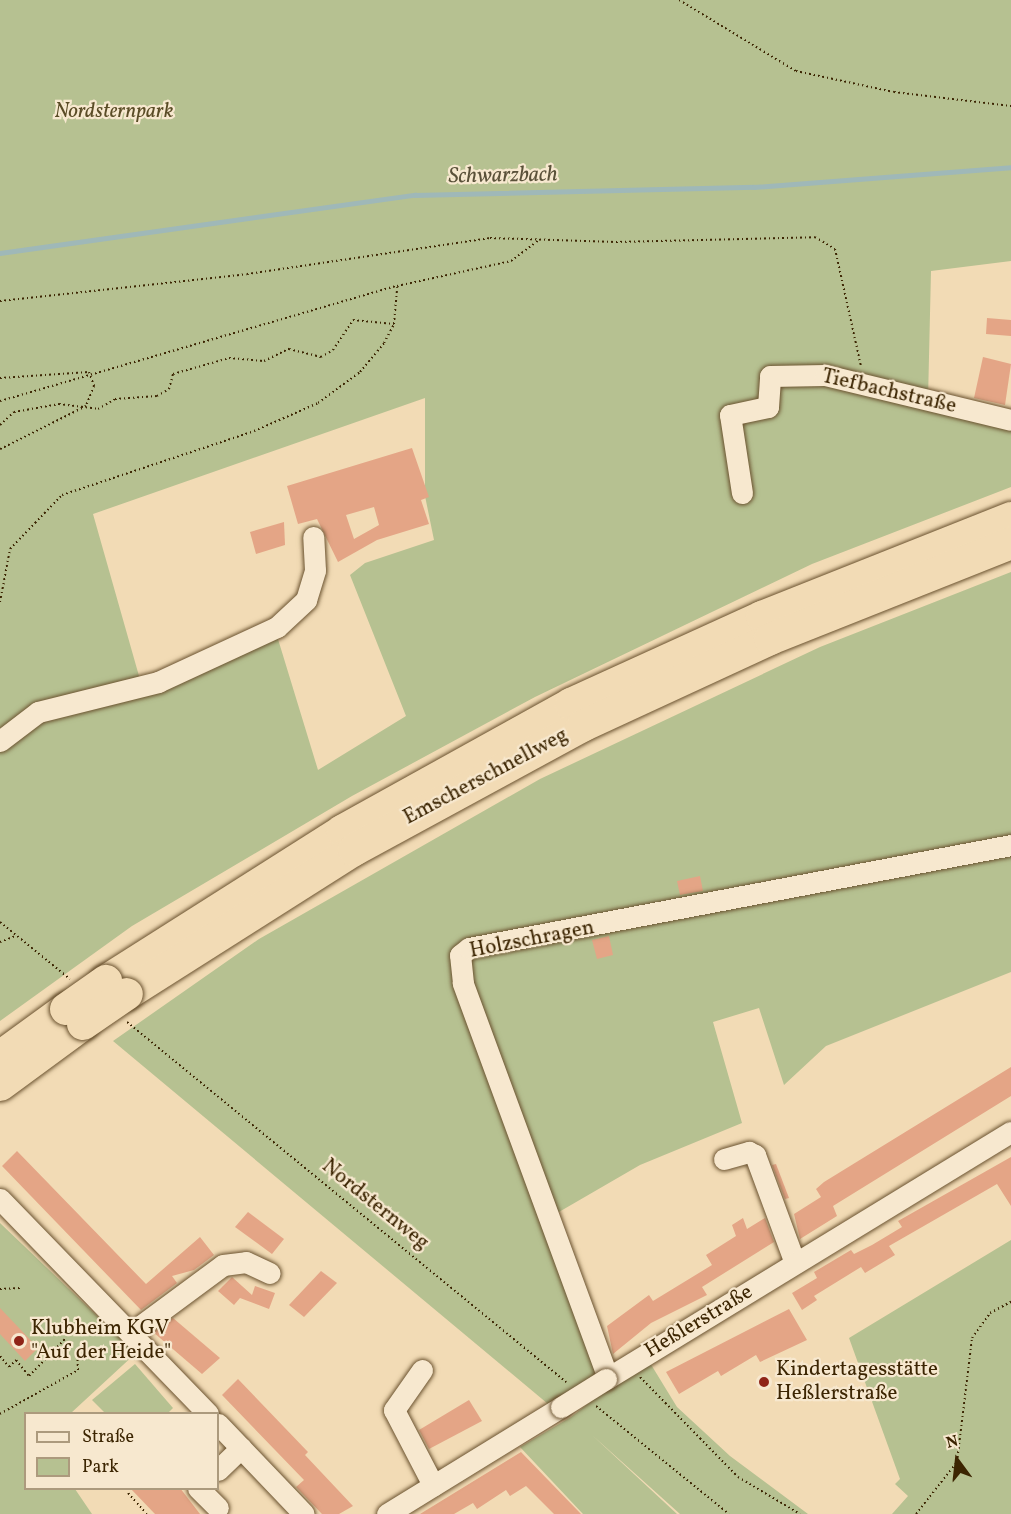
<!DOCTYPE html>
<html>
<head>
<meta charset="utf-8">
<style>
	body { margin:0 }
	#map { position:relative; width:1011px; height:1514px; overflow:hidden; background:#f2dbb5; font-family:Vollkorn,serif }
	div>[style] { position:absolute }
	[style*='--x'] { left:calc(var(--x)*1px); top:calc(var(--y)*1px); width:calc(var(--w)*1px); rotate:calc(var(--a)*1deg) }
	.green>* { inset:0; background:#b6c191 }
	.stream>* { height:4.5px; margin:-2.25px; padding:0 2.25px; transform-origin:2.25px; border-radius:2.25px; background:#9fb8b8 }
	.building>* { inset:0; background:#e4a586 }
	.path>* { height:2px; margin-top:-1px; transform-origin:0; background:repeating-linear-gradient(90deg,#3c2502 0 1.5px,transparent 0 4.5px) }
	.roads { filter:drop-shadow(0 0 2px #6a522f) drop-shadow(0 0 2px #6a522f) }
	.minor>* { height:21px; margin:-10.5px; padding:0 10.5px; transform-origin:10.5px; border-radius:10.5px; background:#f7e8cf }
	.highway>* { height:32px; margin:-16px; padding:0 16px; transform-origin:16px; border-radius:16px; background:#f2dbb5 }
	.bridges { filter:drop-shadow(0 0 2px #6a522f) drop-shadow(0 0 2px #6a522f) }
	.minor-bridge>* { height:21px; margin:-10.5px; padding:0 10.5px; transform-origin:10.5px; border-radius:10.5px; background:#f7e8cf }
	.highway-bridge>* { height:32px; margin:-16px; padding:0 16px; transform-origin:16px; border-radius:16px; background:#f2dbb5 }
	.dots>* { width:16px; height:16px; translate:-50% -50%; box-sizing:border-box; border:3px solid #f7e8cf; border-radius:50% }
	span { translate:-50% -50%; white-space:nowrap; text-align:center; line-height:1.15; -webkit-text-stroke:4.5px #f7e8cf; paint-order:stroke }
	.park-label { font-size:21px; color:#5a4c26; font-style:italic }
	.street-label { font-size:21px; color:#3c2502 }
	.poi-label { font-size:21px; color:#3c2502 }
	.left { translate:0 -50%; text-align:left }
	.water-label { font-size:22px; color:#5a5139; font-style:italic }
	.legend { position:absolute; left:24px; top:1412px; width:195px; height:78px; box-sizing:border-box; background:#f7e8cf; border:2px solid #ac9a7d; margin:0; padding:8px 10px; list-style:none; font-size:18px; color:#3c2502 }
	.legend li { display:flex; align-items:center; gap:12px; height:30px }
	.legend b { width:30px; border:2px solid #ac9a7d }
	.north { position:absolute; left:927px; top:1430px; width:60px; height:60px; -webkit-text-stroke:4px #f7e8cf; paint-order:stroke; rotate:345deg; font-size:16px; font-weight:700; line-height:24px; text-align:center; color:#3c2502 }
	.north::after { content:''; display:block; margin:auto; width:21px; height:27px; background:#3c2502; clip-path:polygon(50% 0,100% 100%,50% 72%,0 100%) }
</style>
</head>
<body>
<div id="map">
	<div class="green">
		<i style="clip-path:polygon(evenodd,0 0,1011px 0,1011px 261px,931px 271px,928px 400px,1011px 422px,1011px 487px,812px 564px,535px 697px,352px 796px,132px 926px,0 1021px,0 0,425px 398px,425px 496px,434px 540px,365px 563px,350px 575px,406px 716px,318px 770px,274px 626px,141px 683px,93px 514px,425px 398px)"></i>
		<i style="clip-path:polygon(1011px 572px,1011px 972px,826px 1046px,784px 1085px,759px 1008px,713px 1022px,742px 1123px,640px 1165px,552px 1216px,600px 1382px,554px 1409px,113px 1041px,259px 939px,540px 779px,820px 647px)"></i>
		<i style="clip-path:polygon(0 1223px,136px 1353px,71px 1413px,26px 1414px,26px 1488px,75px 1489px,92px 1514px,0 1514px)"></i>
		<i style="clip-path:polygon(1011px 1240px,1011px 1514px,892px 1514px,908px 1496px,895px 1484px,900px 1479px,849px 1338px)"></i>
		<i style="clip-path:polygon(647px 1358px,677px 1407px,730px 1456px,808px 1514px,680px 1514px,592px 1435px,677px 1514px,583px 1514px,520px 1447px,571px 1417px)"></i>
		<i style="clip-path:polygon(135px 1364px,173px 1408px,168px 1413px,105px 1413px,92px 1400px)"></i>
	</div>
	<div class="stream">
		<i style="--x:0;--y:253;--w:419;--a:-8"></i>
		<i style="--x:415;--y:195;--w:339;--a:-1.4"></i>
		<i style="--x:754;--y:187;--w:258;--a:-4.4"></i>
	</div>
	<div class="building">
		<i style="clip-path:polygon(987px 318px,1011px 320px,1011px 336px,986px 334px)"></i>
		<i style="clip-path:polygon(983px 357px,1011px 364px,1005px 405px,974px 398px)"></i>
		<i style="clip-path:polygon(evenodd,412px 448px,429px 497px,421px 500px,429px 524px,377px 540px,338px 562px,317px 519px,298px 524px,287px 486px,412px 448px,374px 507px,379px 525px,354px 539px,346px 515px,374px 507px)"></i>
		<i style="clip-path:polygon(284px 522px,285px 545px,256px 554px,250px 532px)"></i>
		<i style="clip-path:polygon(700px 876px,703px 891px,680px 895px,677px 881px)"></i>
		<i style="clip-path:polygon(609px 936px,613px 955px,597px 959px,592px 940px)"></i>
		<i style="clip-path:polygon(1011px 1067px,1011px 1096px,833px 1206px,837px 1216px,800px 1239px,794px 1214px,821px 1197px,816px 1189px,824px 1182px)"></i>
		<i style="clip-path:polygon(17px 1151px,146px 1284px,200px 1237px,214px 1255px,194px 1270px,172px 1276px,177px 1283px,141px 1310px,2px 1166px)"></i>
		<i style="clip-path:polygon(1011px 1157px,1011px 1206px,997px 1184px,889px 1246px,895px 1255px,865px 1273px,861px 1267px,814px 1296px,817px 1300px,802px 1310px,792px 1293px,817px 1278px,814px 1272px,851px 1250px,854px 1254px,872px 1245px,902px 1227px,898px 1221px)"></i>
		<i style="clip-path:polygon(776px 1164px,789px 1198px,785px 1199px,772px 1165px)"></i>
		<i style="clip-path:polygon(248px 1212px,284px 1239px,272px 1254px,235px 1227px)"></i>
		<i style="clip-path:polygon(743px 1218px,747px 1229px,765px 1218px,774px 1242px,702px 1287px,707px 1295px,651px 1323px,613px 1354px,607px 1326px,649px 1295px,653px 1301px,712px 1265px,706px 1255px,736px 1236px,732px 1225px)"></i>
		<i style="clip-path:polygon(321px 1271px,337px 1283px,304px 1317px,289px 1305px)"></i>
		<i style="clip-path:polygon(232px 1277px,252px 1295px,255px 1286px,275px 1293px,269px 1309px,240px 1298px,234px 1305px,218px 1291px)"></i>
		<i style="clip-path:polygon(0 1308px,38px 1348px,25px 1361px,0 1334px)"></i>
		<i style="clip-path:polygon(789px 1309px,807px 1340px,760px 1362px,756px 1355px,721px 1376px,718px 1371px,679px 1394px,666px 1372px)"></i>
		<i style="clip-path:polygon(173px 1318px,220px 1358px,202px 1374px,153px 1332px)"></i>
		<i style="clip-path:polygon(238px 1379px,308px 1452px,305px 1455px,353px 1506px,339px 1514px,322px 1514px,296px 1487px,304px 1480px,222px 1395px)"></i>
		<i style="clip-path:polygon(469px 1400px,482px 1421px,429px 1449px,419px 1430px)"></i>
		<i style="clip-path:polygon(521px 1452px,581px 1514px,554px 1514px,526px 1486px,510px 1496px,506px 1490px,477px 1509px,473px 1503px,454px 1514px,420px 1514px)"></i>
		<i style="clip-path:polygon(130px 1488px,180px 1488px,200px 1514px,155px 1514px)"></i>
	</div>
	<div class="path">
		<i style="--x:679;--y:0;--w:137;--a:31.3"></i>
		<i style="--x:796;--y:71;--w:100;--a:12.1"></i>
		<i style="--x:894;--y:92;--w:118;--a:6.8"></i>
		<i style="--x:0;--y:301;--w:248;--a:-6.2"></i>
		<i style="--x:247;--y:274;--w:246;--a:-8.4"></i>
		<i style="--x:490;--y:238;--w:126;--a:1.8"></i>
		<i style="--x:616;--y:242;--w:199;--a:-1.4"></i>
		<i style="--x:815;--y:237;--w:23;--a:31"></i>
		<i style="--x:835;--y:249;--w:120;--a:77.5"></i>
		<i style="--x:0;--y:378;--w:89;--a:-3.9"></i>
		<i style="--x:89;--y:372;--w:15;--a:70"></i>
		<i style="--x:94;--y:386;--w:22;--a:112"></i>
		<i style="--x:86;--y:406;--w:96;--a:153.4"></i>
		<i style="--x:0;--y:401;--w:413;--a:-16.2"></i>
		<i style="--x:397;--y:286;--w:117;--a:-12.4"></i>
		<i style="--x:511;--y:261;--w:36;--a:-37"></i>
		<i style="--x:0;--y:425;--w:19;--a:-43"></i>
		<i style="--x:14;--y:412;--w:46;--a:-10.1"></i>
		<i style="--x:59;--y:404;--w:39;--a:7"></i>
		<i style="--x:98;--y:409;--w:20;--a:-30"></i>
		<i style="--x:115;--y:399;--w:42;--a:-4.1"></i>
		<i style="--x:157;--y:396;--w:14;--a:-30"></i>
		<i style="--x:169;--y:389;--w:16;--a:-75"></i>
		<i style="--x:173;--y:374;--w:58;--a:-15.9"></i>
		<i style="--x:229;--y:358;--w:35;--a:5"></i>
		<i style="--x:264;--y:361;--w:28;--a:-26"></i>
		<i style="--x:289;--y:349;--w:33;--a:14"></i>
		<i style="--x:321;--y:357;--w:14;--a:-30"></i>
		<i style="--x:333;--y:350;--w:36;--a:-56"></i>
		<i style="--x:353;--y:320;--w:41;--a:5.6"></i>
		<i style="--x:0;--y:602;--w:54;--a:-79.3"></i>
		<i style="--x:10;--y:549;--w:75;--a:-46.1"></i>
		<i style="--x:62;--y:495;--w:202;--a:-18.4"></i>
		<i style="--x:254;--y:431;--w:70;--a:-23.6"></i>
		<i style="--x:318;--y:403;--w:52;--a:-36.4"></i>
		<i style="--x:360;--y:372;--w:38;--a:-50"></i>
		<i style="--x:384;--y:343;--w:21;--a:-62"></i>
		<i style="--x:394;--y:324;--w:37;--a:-85"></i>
		<i style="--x:0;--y:922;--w:90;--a:39.2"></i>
		<i style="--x:0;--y:942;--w:17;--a:-21"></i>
		<i style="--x:127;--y:1022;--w:568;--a:39.35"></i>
		<i style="--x:0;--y:1289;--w:20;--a:-3"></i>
		<i style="--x:0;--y:1356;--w:14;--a:51"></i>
		<i style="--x:9;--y:1367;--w:10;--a:-45"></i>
		<i style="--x:16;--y:1360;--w:21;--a:51"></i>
		<i style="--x:29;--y:1376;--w:53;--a:-45.8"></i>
		<i style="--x:640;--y:1377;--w:140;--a:45.6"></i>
		<i style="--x:738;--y:1477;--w:72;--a:30.8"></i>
		<i style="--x:596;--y:1406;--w:171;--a:39.1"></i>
		<i style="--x:0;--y:1414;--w:90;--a:-29.4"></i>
		<i style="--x:78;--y:1370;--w:19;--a:-93"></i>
		<i style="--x:128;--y:1493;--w:28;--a:48"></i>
		<i style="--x:916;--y:1514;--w:66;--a:-51.7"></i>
		<i style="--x:957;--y:1462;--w:125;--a:-83.1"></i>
		<i style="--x:972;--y:1338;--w:31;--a:-54"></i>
		<i style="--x:990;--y:1313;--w:24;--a:-28"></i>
	</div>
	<div class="roads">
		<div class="minor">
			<i style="--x:742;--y:493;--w:79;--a:-98.7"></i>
			<i style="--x:730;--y:415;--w:39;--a:-12"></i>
			<i style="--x:768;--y:407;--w:31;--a:-86"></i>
			<i style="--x:770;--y:376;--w:55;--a:-1"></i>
			<i style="--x:825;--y:375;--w:191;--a:13.6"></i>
			<i style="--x:0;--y:741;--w:48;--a:-37.3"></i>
			<i style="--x:38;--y:712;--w:124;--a:-14"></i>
			<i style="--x:158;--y:682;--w:131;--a:-24.8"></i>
			<i style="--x:277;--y:627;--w:40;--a:-43"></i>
			<i style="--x:306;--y:600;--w:31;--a:-73"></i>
			<i style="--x:315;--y:570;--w:33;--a:-93"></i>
			<i style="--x:724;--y:1159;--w:26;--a:-16"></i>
			<i style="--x:749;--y:1152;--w:7;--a:27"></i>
			<i style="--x:755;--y:1155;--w:115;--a:69.7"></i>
			<i style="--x:0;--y:1199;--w:299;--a:45.9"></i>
			<i style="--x:131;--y:1333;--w:114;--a:-36.5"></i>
			<i style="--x:223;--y:1265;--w:23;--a:-7"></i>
			<i style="--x:246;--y:1262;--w:26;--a:25"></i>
			<i style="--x:422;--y:1370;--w:49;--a:125"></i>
			<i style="--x:394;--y:1410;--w:85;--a:62.5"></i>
			<i style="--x:608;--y:1378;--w:421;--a:-110.2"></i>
			<i style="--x:463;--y:983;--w:28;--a:-96"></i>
			<i style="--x:460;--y:955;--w:11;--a:-38"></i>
			<i style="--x:469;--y:948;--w:552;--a:-10.76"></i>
			<i style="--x:606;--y:1379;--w:474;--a:-31.4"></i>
			<i style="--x:218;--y:1424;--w:124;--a:46.3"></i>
			<i style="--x:218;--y:1470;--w:32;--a:-44"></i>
			<i style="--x:198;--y:1488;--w:28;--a:45"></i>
			<i style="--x:387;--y:1514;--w:204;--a:-31.6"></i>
		</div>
		<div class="highway">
			<i style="--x:106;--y:981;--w:280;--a:-32.4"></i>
			<i style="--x:342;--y:831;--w:262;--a:-29"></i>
			<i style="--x:571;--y:704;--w:210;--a:-24.5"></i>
			<i style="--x:762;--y:617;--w:268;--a:-21.7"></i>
			<i style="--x:127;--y:994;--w:269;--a:-32.4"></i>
			<i style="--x:354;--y:850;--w:260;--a:-28.5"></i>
			<i style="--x:582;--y:726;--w:207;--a:-24.8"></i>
			<i style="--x:770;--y:639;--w:259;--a:-21.7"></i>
			<i style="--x:0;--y:1057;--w:82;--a:-36"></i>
			<i style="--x:0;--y:1085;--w:103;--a:-36.3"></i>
		</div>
	</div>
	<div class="bridges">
		<div class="minor-bridge">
			<i style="--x:561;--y:1407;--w:53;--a:-31.9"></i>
		</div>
		<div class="highway-bridge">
			<i style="--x:66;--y:1009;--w:49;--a:-35"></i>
			<i style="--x:83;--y:1024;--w:53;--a:-34.3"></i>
		</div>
	</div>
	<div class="dots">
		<i style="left:19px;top:1341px;background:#8f2418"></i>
		<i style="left:764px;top:1382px;background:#8f2418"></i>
	</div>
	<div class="park-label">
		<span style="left:114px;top:112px">Nordsternpark</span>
	</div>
	<div class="street-label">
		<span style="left:889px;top:392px;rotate:13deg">Tiefbachstraße</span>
		<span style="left:486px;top:777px;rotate:-28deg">Emscherschnellweg</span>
		<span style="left:532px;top:940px;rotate:-11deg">Holzschragen</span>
		<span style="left:375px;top:1205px;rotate:39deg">Nordsternweg</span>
		<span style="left:699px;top:1322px;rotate:-31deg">Heßlerstraße</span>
	</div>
	<div class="poi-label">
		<span class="left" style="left:31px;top:1341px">Klubheim KGV<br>"Auf der Heide"</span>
		<span class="left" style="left:776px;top:1382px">Kindertagesstätte<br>Heßlerstraße</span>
	</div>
	<div class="water-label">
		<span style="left:503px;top:176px;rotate:-1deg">Schwarzbach</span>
	</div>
	<ul class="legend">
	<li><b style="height:8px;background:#f7e8cf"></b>Straße</li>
	<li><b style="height:16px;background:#b6c191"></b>Park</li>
	</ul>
	<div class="north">N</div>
</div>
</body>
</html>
